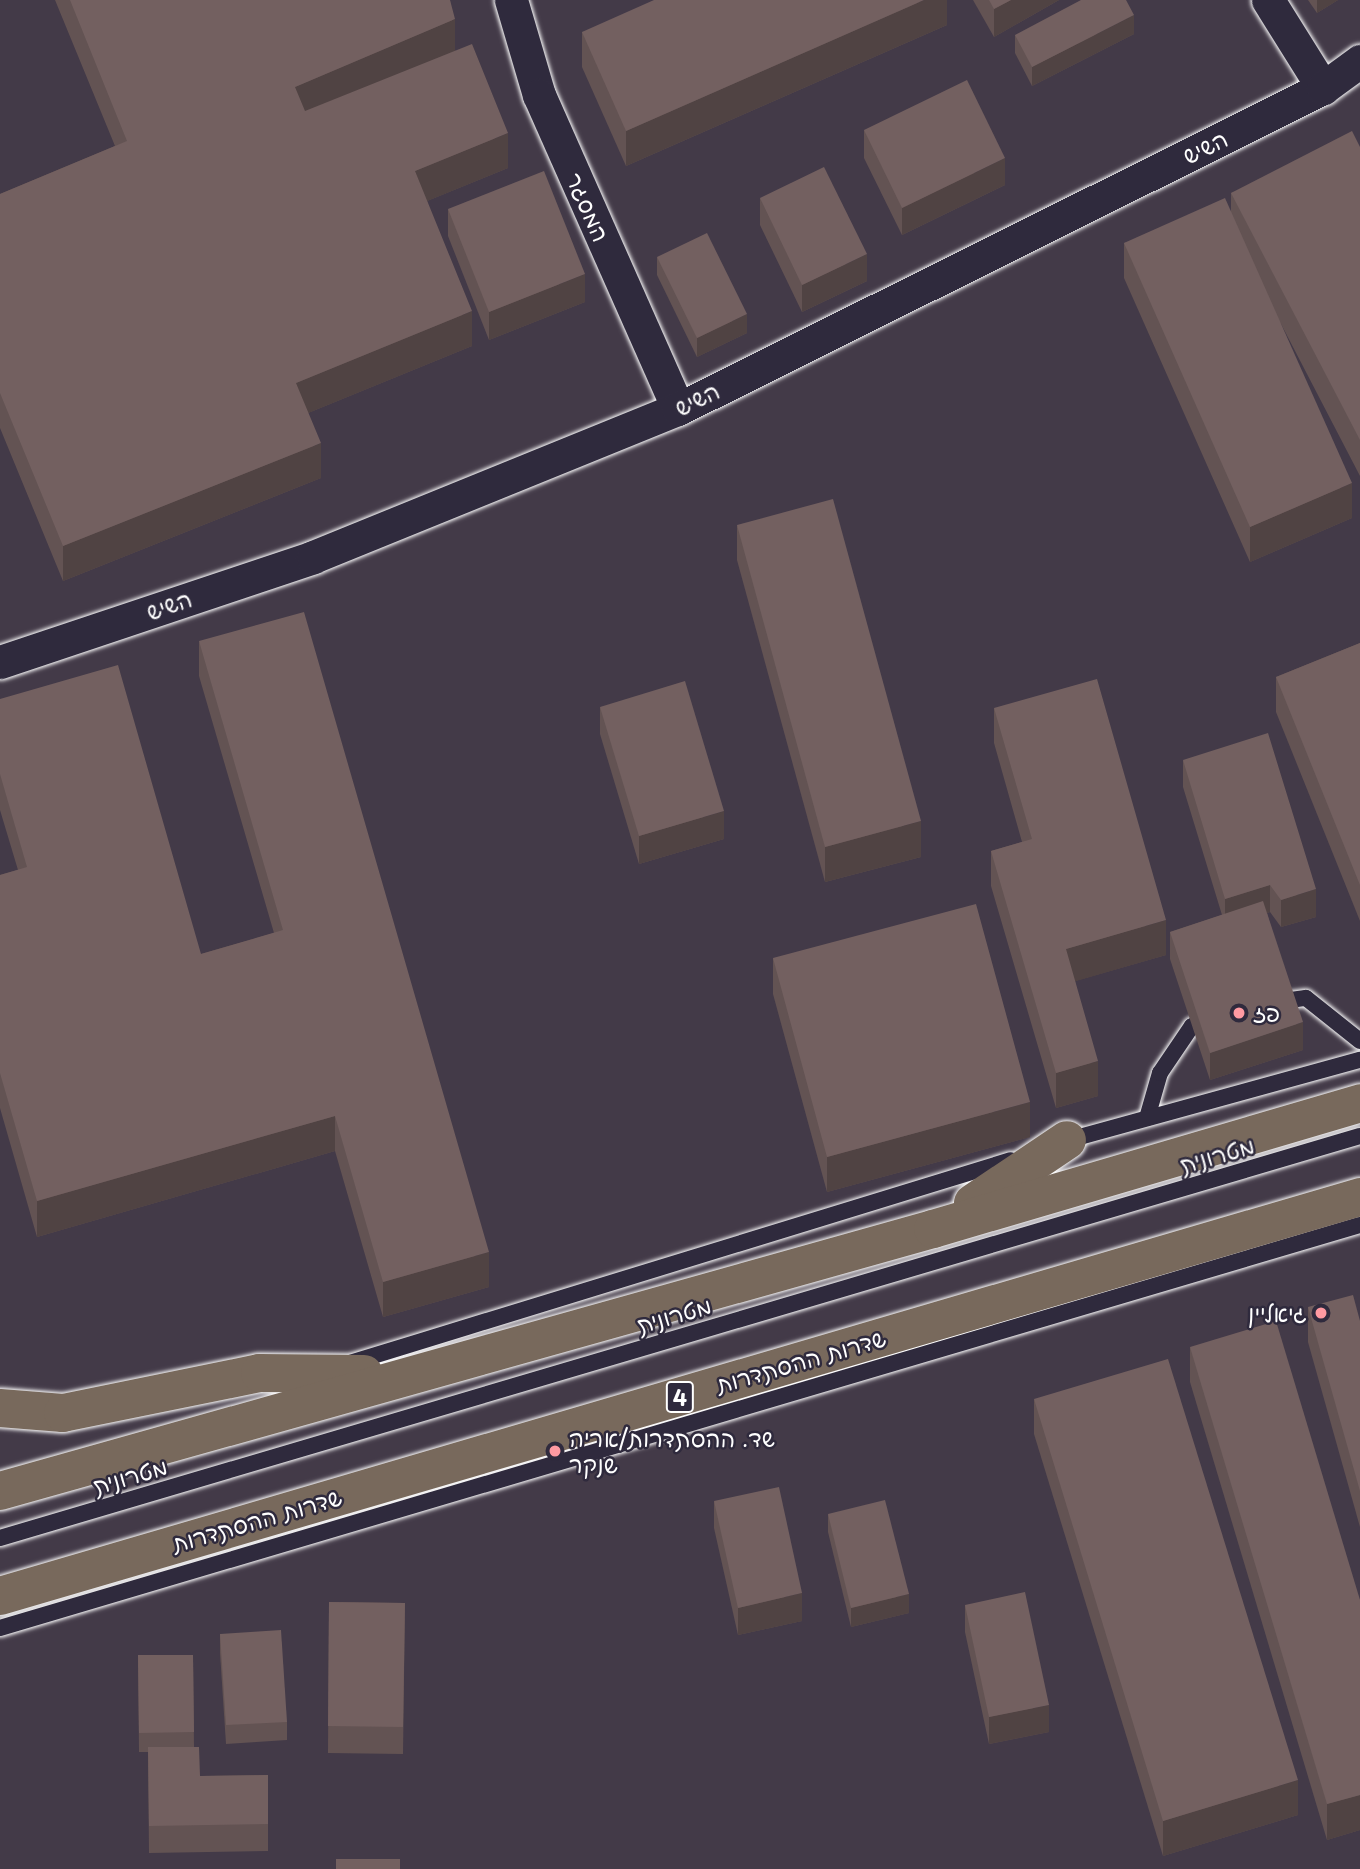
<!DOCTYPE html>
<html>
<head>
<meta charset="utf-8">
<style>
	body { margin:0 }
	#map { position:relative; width:1360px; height:1869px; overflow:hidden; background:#2f2a3d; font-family:"Playpen Sans","Playpen Sans Hebrew",sans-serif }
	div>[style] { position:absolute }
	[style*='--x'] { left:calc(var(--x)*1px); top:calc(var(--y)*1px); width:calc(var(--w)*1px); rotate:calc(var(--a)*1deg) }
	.built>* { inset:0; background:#433a48 }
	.roads { filter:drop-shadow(0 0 2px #fff) drop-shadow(0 0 2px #fff) }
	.service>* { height:16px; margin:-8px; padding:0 8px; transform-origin:8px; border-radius:8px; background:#2f2a3d }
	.minor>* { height:33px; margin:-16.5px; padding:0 16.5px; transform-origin:16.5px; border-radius:16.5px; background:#2f2a3d }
	.trunk>* { height:38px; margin:-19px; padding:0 19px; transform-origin:19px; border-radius:19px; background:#78695c }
	.wall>* { inset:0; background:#635353 }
	.shaded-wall>* { inset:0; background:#504343 }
	.building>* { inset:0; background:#736060 }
	.dots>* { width:19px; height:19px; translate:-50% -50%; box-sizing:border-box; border:4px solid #2f2a3d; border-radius:50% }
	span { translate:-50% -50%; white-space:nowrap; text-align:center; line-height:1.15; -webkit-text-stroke:5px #2f2a3d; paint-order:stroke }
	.shield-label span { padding:2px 5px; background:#2f2a3d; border:2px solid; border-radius:5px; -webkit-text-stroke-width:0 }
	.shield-label { font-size:21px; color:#fff; font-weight:700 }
	.street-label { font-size:23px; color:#fff }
	.poi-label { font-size:23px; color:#fff }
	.left { translate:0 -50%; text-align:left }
	.right { translate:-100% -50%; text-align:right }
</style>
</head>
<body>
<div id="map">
	<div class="built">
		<i style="clip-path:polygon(0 0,1360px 0,1360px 1869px,0 1869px)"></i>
	</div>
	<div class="roads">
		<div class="service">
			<i style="--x:1276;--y:1002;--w:30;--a:-8"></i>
			<i style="--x:1306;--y:998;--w:69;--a:38.5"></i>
			<i style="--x:1147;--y:1118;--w:47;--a:-73.9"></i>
			<i style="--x:1160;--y:1073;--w:57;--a:-55.8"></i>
			<i style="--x:1192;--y:1026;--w:20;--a:-18"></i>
			<i style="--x:1065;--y:1141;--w:306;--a:-15.4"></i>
			<i style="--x:350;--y:1363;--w:691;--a:-17.07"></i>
			<i style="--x:0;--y:1538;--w:1418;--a:-16.47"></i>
			<i style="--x:0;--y:1628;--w:1418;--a:-16.51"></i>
		</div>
		<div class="minor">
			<i style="--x:511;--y:0;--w:99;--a:73.6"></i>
			<i style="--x:539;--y:95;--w:343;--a:66.1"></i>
			<i style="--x:1268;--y:0;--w:104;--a:58"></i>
			<i style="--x:0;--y:662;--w:330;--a:-18.5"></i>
			<i style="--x:313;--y:557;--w:394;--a:-22.1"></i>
			<i style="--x:678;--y:409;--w:720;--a:-26.46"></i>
			<i style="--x:1323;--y:88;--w:46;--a:-36.1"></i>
		</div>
		<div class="trunk">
			<i style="--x:973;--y:1203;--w:113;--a:-33.8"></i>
			<i style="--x:0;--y:1408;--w:63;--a:4.5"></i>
			<i style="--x:63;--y:1413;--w:201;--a:-11.5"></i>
			<i style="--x:260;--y:1373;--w:104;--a:0.6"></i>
			<i style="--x:0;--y:1491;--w:969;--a:-15.69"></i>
			<i style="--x:933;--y:1229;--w:445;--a:-16.4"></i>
			<i style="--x:0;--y:1596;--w:1417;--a:-16.35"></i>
		</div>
	</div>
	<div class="wall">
		<i style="clip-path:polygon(55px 0,450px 0,455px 50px,508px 168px,427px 201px,472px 346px,308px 413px,321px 478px,63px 581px,0 428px,0 194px,115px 146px)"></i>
		<i style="clip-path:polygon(947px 0,947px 25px,626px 166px,582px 67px,582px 32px)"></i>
		<i style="clip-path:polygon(973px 0,1059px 0,994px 37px)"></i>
		<i style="clip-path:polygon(1308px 0,1338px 0,1317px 13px)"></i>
		<i style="clip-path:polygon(1134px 34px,1032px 86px,1015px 53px,1015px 35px)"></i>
		<i style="clip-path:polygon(864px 130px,1005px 185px,902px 235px,864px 158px)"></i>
		<i style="clip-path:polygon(1360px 147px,1360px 476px,1280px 322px,1352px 518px,1250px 562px,1124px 278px,1124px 243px,1231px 213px,1231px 193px)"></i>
		<i style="clip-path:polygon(760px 198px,867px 281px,802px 312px,760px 225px)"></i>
		<i style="clip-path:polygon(448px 209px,585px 302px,489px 340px,448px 236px)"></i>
		<i style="clip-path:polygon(657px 257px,747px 333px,697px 357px,657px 275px)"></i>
		<i style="clip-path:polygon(737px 525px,921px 857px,825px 882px,737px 560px)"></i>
		<i style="clip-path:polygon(199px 641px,489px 1287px,383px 1317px,335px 1151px,37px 1237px,0 1108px,0 875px,18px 870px,0 810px,0 699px,201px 954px,274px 933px,199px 676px)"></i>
		<i style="clip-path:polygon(1360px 643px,1360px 921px,1276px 712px,1276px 677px)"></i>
		<i style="clip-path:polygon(600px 707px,724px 839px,639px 864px,600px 734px)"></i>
		<i style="clip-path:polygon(994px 708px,1166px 955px,1075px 981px,1098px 1096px,1056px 1108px,991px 886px,991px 851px,1022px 842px,994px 743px)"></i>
		<i style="clip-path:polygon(1183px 760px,1316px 917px,1281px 927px,1270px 912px,1267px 913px,1303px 1050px,1210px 1080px,1170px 959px,1170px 932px,1222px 915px,1183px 787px)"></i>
		<i style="clip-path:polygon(773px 958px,1030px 1137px,827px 1192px,773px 994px)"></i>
		<i style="clip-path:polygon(1308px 1307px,1360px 1321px,1360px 1527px,1308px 1342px)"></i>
		<i style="clip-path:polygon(1190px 1347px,1360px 1600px,1360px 1830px,1327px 1840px,1190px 1382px)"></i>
		<i style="clip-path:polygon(1034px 1399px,1298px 1815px,1163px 1856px,1034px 1434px)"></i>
		<i style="clip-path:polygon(714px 1501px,802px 1621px,738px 1635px,714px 1528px)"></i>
		<i style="clip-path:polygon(828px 1514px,909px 1613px,851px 1627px,828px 1532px)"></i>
		<i style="clip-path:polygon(329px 1602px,405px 1603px,403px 1754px,328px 1753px)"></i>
		<i style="clip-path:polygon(965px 1605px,1049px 1732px,989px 1744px,965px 1632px)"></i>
		<i style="clip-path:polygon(220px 1634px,287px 1722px,287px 1740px,226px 1744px,220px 1653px)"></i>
		<i style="clip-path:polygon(138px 1655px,193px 1655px,194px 1747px,200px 1776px,268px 1775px,268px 1851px,149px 1853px,148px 1752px,139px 1752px)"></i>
	</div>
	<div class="shaded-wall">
		<i style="clip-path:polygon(924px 0,947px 0,947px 25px,626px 166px,626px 131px)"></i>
		<i style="clip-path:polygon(1011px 0,1059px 0,994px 37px,994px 9px)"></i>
		<i style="clip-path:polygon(1317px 0,1338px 0,1317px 13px)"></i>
		<i style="clip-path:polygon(1134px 15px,1134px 34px,1032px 86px,1032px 67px)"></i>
		<i style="clip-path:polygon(455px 19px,455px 54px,295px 122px,295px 87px)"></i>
		<i style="clip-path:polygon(508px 133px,508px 168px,415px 206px,415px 171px)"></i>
		<i style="clip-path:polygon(1005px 158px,1005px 185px,902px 235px,902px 208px)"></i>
		<i style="clip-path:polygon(867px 254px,867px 281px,802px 312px,802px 285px)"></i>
		<i style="clip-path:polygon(585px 274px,585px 302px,489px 340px,489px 312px)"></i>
		<i style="clip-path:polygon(472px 311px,472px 346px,296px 418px,296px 383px)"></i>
		<i style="clip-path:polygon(747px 314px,747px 333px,697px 357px,697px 338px)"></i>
		<i style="clip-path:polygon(321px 443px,321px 478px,63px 581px,63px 546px)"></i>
		<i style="clip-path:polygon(1352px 483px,1352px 518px,1250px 562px,1250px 527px)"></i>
		<i style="clip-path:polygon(724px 811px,724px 839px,639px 864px,639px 836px)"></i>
		<i style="clip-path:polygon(921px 821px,921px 857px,825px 882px,825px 847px)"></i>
		<i style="clip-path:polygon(1270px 885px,1270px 912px,1225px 926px,1225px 899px)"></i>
		<i style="clip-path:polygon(1316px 889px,1316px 917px,1281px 927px,1281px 900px)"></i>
		<i style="clip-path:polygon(1166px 920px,1166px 955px,1066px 984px,1066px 949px)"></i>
		<i style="clip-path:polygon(1303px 1022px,1303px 1050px,1210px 1080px,1210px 1053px)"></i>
		<i style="clip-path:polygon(1098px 1061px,1098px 1096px,1056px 1108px,1056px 1073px)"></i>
		<i style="clip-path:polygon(1030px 1102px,1030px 1137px,827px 1192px,827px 1157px)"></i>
		<i style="clip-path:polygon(335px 1116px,335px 1151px,37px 1237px,37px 1201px)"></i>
		<i style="clip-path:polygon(489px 1252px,489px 1287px,383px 1317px,383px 1282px)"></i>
		<i style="clip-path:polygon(802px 1593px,802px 1621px,738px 1635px,738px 1608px)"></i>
		<i style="clip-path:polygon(909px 1594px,909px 1613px,851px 1627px,851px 1608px)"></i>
		<i style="clip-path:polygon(1049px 1705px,1049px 1732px,989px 1744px,989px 1717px)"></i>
		<i style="clip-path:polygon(1298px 1780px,1298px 1815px,1163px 1856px,1163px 1821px)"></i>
		<i style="clip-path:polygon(1360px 1795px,1360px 1830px,1327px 1840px,1327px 1804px)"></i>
	</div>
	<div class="building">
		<i style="clip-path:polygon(70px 0,450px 0,455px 19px,295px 87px,305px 111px,472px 44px,508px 133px,415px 171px,472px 311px,296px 383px,321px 443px,63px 546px,0 393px,0 194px,127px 141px)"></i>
		<i style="clip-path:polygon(654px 0,924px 0,626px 131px,582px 32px)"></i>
		<i style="clip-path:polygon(989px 0,1011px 0,994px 9px)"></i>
		<i style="clip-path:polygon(1081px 0,1126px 0,1134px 15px,1032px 67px,1015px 35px)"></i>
		<i style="clip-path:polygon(967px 80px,1005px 158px,902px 208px,864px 130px)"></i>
		<i style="clip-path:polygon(1352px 131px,1360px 147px,1360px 440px,1231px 193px)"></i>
		<i style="clip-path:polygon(824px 167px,867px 254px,802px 285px,760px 198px)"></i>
		<i style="clip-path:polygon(544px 171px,585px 274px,489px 312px,448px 209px)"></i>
		<i style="clip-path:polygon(1225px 198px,1352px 483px,1250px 527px,1124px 243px)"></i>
		<i style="clip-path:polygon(707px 233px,747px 314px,697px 338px,657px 257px)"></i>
		<i style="clip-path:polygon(833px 499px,921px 821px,825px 847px,737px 525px)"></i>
		<i style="clip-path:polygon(304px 612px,489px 1252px,383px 1282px,335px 1116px,37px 1201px,0 1073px,0 875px,27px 867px,0 774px,0 699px,118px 665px,201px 954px,283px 930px,199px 641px)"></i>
		<i style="clip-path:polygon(1360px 643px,1360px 885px,1276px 677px)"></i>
		<i style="clip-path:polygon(1097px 679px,1166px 920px,1066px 949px,1098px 1061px,1056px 1073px,991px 851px,1032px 839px,994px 708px)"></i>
		<i style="clip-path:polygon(685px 681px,724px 811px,639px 836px,600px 707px)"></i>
		<i style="clip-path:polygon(1268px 733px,1316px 889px,1281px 900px,1270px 885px,1225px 899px,1183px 760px)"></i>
		<i style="clip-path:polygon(1263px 901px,1303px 1022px,1210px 1053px,1170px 932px)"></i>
		<i style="clip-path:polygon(976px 904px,1030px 1102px,827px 1157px,773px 958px)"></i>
		<i style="clip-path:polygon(1353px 1295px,1360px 1321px,1360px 1491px,1308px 1307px)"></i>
		<i style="clip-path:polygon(1276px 1321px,1360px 1600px,1360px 1795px,1327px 1804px,1190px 1347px)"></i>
		<i style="clip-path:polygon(1168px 1359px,1298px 1780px,1163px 1821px,1034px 1399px)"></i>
		<i style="clip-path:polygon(779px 1487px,802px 1593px,738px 1608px,714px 1501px)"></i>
		<i style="clip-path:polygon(885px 1500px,909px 1594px,851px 1608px,828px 1514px)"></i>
		<i style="clip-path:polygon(1025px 1592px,1049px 1705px,989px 1717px,965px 1605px)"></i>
		<i style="clip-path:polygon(329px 1602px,405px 1603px,403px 1727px,328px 1726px)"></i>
		<i style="clip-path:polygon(281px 1630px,287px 1722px,226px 1725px,220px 1634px)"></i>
		<i style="clip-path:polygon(138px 1655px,193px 1655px,194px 1732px,139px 1733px)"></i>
		<i style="clip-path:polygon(148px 1747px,199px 1747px,200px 1776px,268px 1775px,268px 1824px,149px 1826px)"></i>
		<i style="clip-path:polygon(336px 1859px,400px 1859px,400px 1869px,336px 1869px)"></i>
	</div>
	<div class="dots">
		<i style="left:1239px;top:1013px;background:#ff9aa2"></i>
		<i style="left:1321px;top:1313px;background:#ff9aa2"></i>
		<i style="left:555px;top:1451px;background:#ff9aa2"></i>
	</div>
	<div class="shield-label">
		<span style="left:680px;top:1397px">4</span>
	</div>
	<div class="street-label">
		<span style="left:1205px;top:147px;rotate:-26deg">השיש</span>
		<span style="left:588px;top:207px;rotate:66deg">המסגר</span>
		<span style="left:697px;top:399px;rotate:-26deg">השיש</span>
		<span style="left:169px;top:605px;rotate:-19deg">השיש</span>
		<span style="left:1217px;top:1155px;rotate:-16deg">מטרונית</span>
		<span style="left:674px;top:1315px;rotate:-16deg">מטרונית</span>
		<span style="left:801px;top:1361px;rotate:-16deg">שדרות ההסתדרות</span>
		<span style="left:130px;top:1476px;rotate:-16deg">מטרונית</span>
		<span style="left:257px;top:1520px;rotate:-16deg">שדרות ההסתדרות</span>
	</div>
	<div class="poi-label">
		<span class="left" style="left:1253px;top:1013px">פז</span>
		<span class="right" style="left:1307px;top:1313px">גיאליין</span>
		<span class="left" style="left:569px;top:1451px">שד. ההסתדרות/אריה<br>שנקר</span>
	</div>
</div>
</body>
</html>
